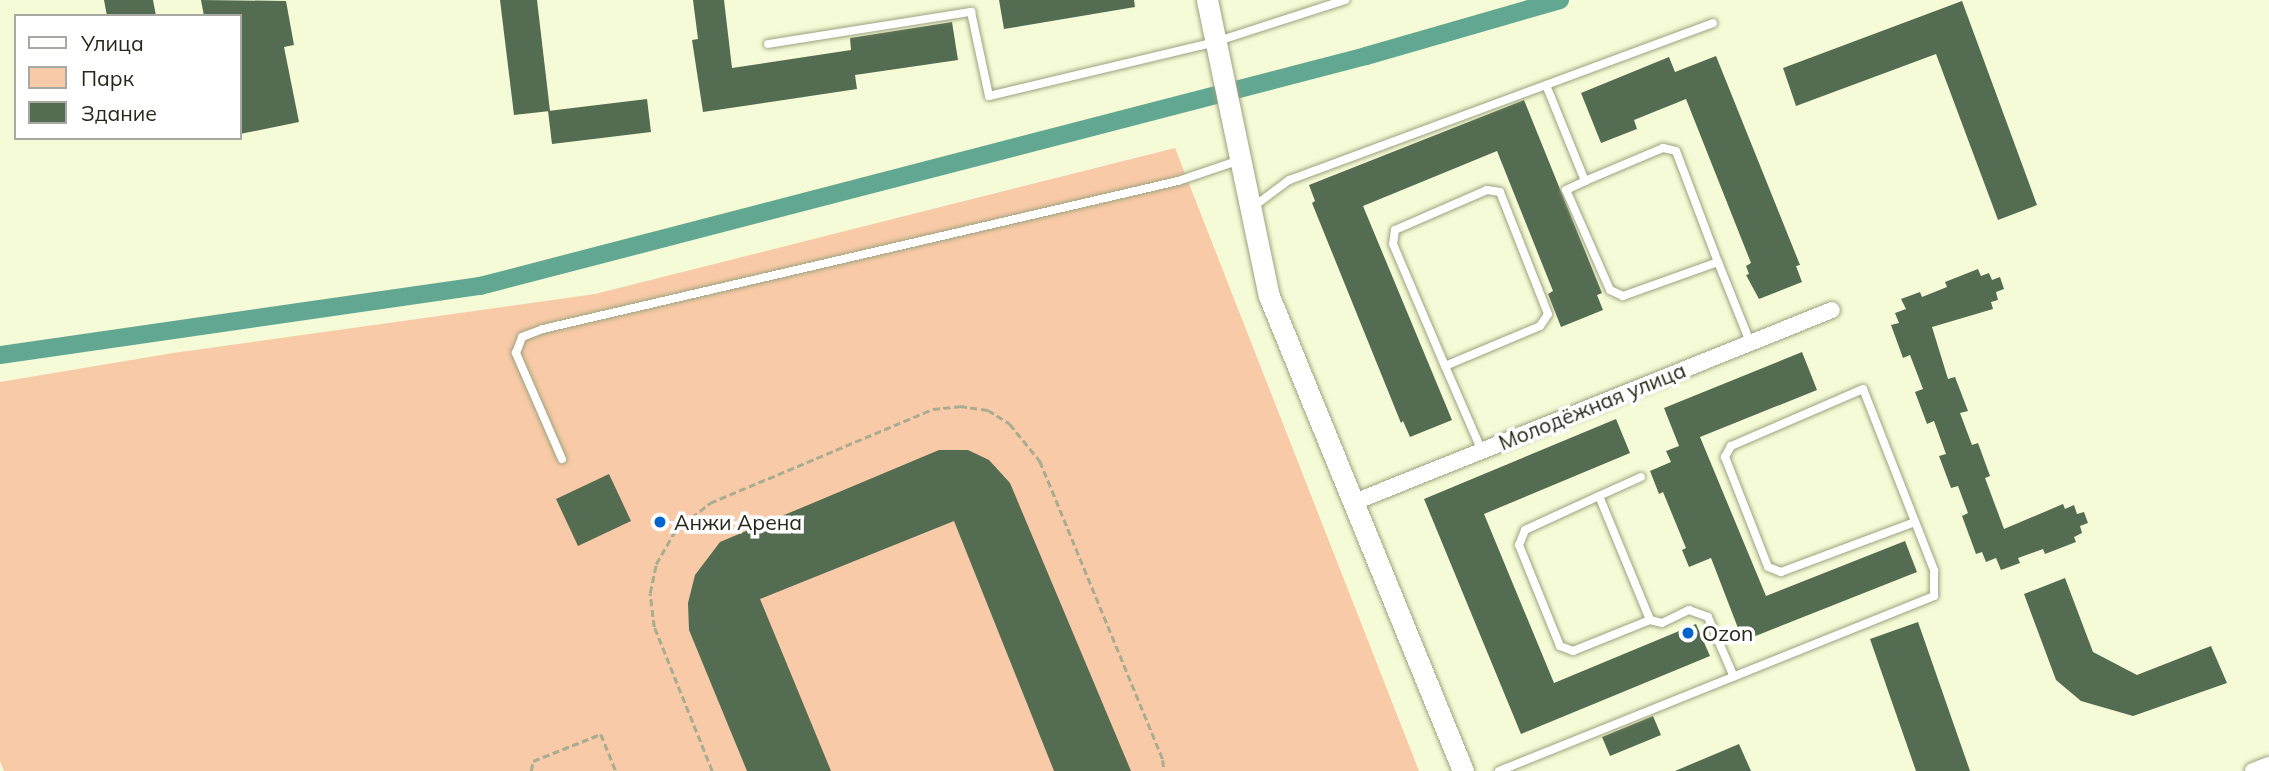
<!DOCTYPE html>
<html>
<head>
<meta charset="utf-8">
<style>
	body { margin:0 }
	#map { position:relative; width:2269px; height:771px; overflow:hidden; background:#f5fbd6; font-family:Mulish,sans-serif }
	div>[style] { position:absolute }
	[style*='--x'] { left:calc(var(--x)*1px); top:calc(var(--y)*1px); width:calc(var(--w)*1px); rotate:calc(var(--a)*1deg) }
	.green>* { inset:0; background:#f9caa7 }
	.canal>* { height:18px; margin:-9px; padding:0 9px; transform-origin:9px; border-radius:9px; background:#62a792 }
	.building>* { inset:0; background:#546c52 }
	.path>* { height:2.5px; margin-top:-1.25px; transform-origin:0; background:repeating-linear-gradient(90deg,#a8ac90 0 7px,transparent 0 10.5px) }
	.roads { filter:drop-shadow(0 0 2px #9da27f) drop-shadow(0 0 2px #9da27f) }
	.service>* { height:8px; margin:-4px; padding:0 4px; transform-origin:4px; border-radius:4px; background:#fff }
	.minor>* { height:16px; margin:-8px; padding:0 8px; transform-origin:8px; border-radius:8px; background:#fff }
	.tertiary>* { height:21px; margin:-10.5px; padding:0 10.5px; transform-origin:10.5px; border-radius:10.5px; background:#fff }
	.dots>* { width:19px; height:19px; translate:-50% -50%; box-sizing:border-box; border:4px solid #fff; border-radius:50% }
	span { translate:-50% -50%; white-space:nowrap; text-align:center; line-height:1.15; -webkit-text-stroke:7px #fff; paint-order:stroke }
	.street-label { font-size:21px; color:#26281a }
	.poi-label { font-size:21px; color:#26281a }
	.left { translate:0 -50%; text-align:left }
	.legend { position:absolute; left:14px; top:14px; width:228px; height:126px; box-sizing:border-box; background:#fff; border:2px solid #a8a9a3; margin:0; padding:9px 12px; list-style:none; font-size:21px; color:#26281a }
	.legend li { display:flex; align-items:center; gap:14px; height:35px }
	.legend b { width:35px; border:2px solid #a8a9a3 }
</style>
</head>
<body>
<div id="map">
	<div class="green">
		<i style="clip-path:polygon(1175px 148px,1419px 771px,4px 771px,0 761px,0 382px,173px 353px,595px 294px)"></i>
	</div>
	<div class="canal">
		<i style="--x:0;--y:355;--w:485;--a:-8.2"></i>
		<i style="--x:480;--y:286;--w:915;--a:-14.55"></i>
		<i style="--x:1366;--y:56;--w:202;--a:-16.1"></i>
	</div>
	<div class="building">
		<i style="clip-path:polygon(104px 0,153px 0,156px 16px,107px 16px)"></i>
		<i style="clip-path:polygon(201px 0,286px 1px,294px 45px,284px 47px,299px 122px,240px 134px,240px 16px,204px 16px)"></i>
		<i style="clip-path:polygon(500px 0,537px 0,550px 111px,514px 115px)"></i>
		<i style="clip-path:polygon(693px 0,724px 0,732px 68px,851px 50px,850px 38px,952px 22px,958px 60px,855px 75px,857px 89px,703px 112px,692px 40px,698px 39px)"></i>
		<i style="clip-path:polygon(999px 0,1134px 0,1135px 7px,1004px 29px)"></i>
		<i style="clip-path:polygon(1962px 1px,2037px 205px,1998px 220px,1936px 54px,1796px 106px,1783px 68px)"></i>
		<i style="clip-path:polygon(1716px 56px,1800px 265px,1796px 266px,1802px 282px,1759px 299px,1746px 275px,1749px 274px,1746px 266px,1751px 263px,1686px 99px,1634px 120px,1637px 129px,1601px 143px,1581px 93px,1669px 57px,1675px 72px)"></i>
		<i style="clip-path:polygon(647px 99px,651px 132px,552px 144px,548px 111px)"></i>
		<i style="clip-path:polygon(1524px 100px,1602px 293px,1597px 295px,1603px 310px,1561px 327px,1548px 294px,1553px 291px,1497px 151px,1363px 206px,1452px 420px,1410px 437px,1403px 421px,1401px 423px,1312px 203px,1315px 201px,1309px 185px)"></i>
		<i style="clip-path:polygon(1978px 269px,1981px 276px,1989px 273px,1992px 280px,2000px 277px,2004px 289px,1996px 292px,1998px 300px,1991px 302px,1993px 309px,1932px 327px,1948px 379px,1955px 377px,1968px 411px,1960px 413px,1972px 445px,1978px 443px,1990px 476px,1985px 478px,2004px 529px,2063px 504px,2065px 509px,2074px 505px,2077px 514px,2084px 512px,2088px 523px,2080px 526px,2082px 533px,2074px 537px,2076px 542px,2045px 554px,2043px 549px,2018px 558px,2020px 563px,2001px 570px,1996px 558px,1986px 562px,1982px 552px,1976px 554px,1962px 516px,1968px 513px,1958px 486px,1951px 488px,1939px 456px,1946px 454px,1934px 421px,1927px 424px,1915px 392px,1923px 389px,1910px 355px,1903px 358px,1891px 325px,1899px 323px,1895px 313px,1906px 309px,1901px 299px,1920px 292px,1922px 297px,1947px 287px,1945px 282px)"></i>
		<i style="clip-path:polygon(1802px 352px,1817px 390px,1700px 437px,1766px 596px,1905px 541px,1917px 572px,1743px 641px,1711px 558px,1689px 567px,1682px 550px,1686px 548px,1663px 492px,1659px 494px,1650px 471px,1671px 462px,1666px 451px,1679px 446px,1664px 408px)"></i>
		<i style="clip-path:polygon(1616px 419px,1630px 453px,1484px 514px,1554px 683px,1696px 624px,1710px 656px,1521px 734px,1424px 499px)"></i>
		<i style="clip-path:polygon(939px 450px,968px 450px,989px 460px,1010px 483px,1131px 771px,1054px 771px,954px 521px,760px 599px,831px 771px,747px 771px,689px 630px,688px 603px,695px 575px,720px 542px)"></i>
		<i style="clip-path:polygon(609px 474px,631px 521px,578px 546px,556px 499px)"></i>
		<i style="clip-path:polygon(2065px 578px,2093px 652px,2137px 675px,2211px 646px,2227px 683px,2133px 716px,2081px 701px,2056px 680px,2024px 594px)"></i>
		<i style="clip-path:polygon(1918px 622px,1970px 771px,1916px 771px,1870px 639px)"></i>
		<i style="clip-path:polygon(1653px 716px,1661px 735px,1610px 756px,1602px 737px)"></i>
		<i style="clip-path:polygon(1739px 744px,1751px 771px,1675px 771px)"></i>
	</div>
	<div class="path">
		<i style="--x:531;--y:771;--w:10;--a:-79"></i>
		<i style="--x:533;--y:761;--w:73;--a:-21.7"></i>
		<i style="--x:601;--y:734;--w:40;--a:68"></i>
		<i style="--x:712;--y:771;--w:155;--a:-111.9"></i>
		<i style="--x:654;--y:627;--w:34;--a:-97"></i>
		<i style="--x:650;--y:593;--w:30;--a:-78"></i>
		<i style="--x:656;--y:564;--w:38;--a:-60"></i>
		<i style="--x:675;--y:531;--w:45;--a:-38.7"></i>
		<i style="--x:710;--y:503;--w:242;--a:-22.9"></i>
		<i style="--x:933;--y:409;--w:27;--a:-6"></i>
		<i style="--x:960;--y:406;--w:28;--a:8"></i>
		<i style="--x:988;--y:410;--w:26;--a:32"></i>
		<i style="--x:1010;--y:424;--w:48;--a:51"></i>
		<i style="--x:1040;--y:461;--w:323;--a:67.6"></i>
		<i style="--x:1163;--y:760;--w:11;--a:85"></i>
	</div>
	<div class="roads">
		<div class="service">
			<i style="--x:768;--y:44;--w:206;--a:-9"></i>
			<i style="--x:971;--y:12;--w:86;--a:77.9"></i>
			<i style="--x:989;--y:96;--w:232;--a:-13.4"></i>
			<i style="--x:1215;--y:42;--w:137;--a:-17.9"></i>
			<i style="--x:1546;--y:85;--w:104;--a:67.9"></i>
			<i style="--x:1585;--y:181;--w:85;--a:-22.9"></i>
			<i style="--x:1663;--y:148;--w:13;--a:13"></i>
			<i style="--x:1676;--y:151;--w:119;--a:69.3"></i>
			<i style="--x:1718;--y:262;--w:101;--a:160.3"></i>
			<i style="--x:1623;--y:296;--w:14;--a:-155"></i>
			<i style="--x:1610;--y:290;--w:109;--a:-113.7"></i>
			<i style="--x:1566;--y:190;--w:21;--a:-25"></i>
			<i style="--x:1253;--y:207;--w:45;--a:-36.9"></i>
			<i style="--x:1289;--y:180;--w:452;--a:-20.3"></i>
			<i style="--x:1718;--y:262;--w:86;--a:68.2"></i>
			<i style="--x:1445;--y:366;--w:103;--a:-22.8"></i>
			<i style="--x:1540;--y:326;--w:14;--a:-56"></i>
			<i style="--x:1548;--y:314;--w:131;--a:-111.5"></i>
			<i style="--x:1500;--y:192;--w:13;--a:-171"></i>
			<i style="--x:1487;--y:190;--w:100;--a:156.5"></i>
			<i style="--x:1395;--y:230;--w:14;--a:98"></i>
			<i style="--x:1393;--y:244;--w:133;--a:66.9"></i>
			<i style="--x:1445;--y:366;--w:93;--a:66.5"></i>
			<i style="--x:562;--y:459;--w:116;--a:-113.5"></i>
			<i style="--x:516;--y:353;--w:17;--a:-69"></i>
			<i style="--x:522;--y:337;--w:22;--a:-21"></i>
			<i style="--x:543;--y:329;--w:652;--a:-13.12"></i>
			<i style="--x:1178;--y:181;--w:65;--a:-18.7"></i>
			<i style="--x:1599;--y:496;--w:46;--a:-24.3"></i>
			<i style="--x:1650;--y:620;--w:83;--a:158.1"></i>
			<i style="--x:1573;--y:651;--w:14;--a:-159"></i>
			<i style="--x:1560;--y:646;--w:109;--a:-112.1"></i>
			<i style="--x:1519;--y:545;--w:16;--a:-68"></i>
			<i style="--x:1525;--y:530;--w:81;--a:-24.7"></i>
			<i style="--x:1599;--y:496;--w:134;--a:67.6"></i>
			<i style="--x:1650;--y:620;--w:12;--a:14"></i>
			<i style="--x:1662;--y:623;--w:30;--a:-26"></i>
			<i style="--x:1689;--y:610;--w:20;--a:20"></i>
			<i style="--x:1708;--y:617;--w:65;--a:66.6"></i>
			<i style="--x:1499;--y:771;--w:469;--a:-21.9"></i>
			<i style="--x:1934;--y:596;--w:26;--a:-90"></i>
			<i style="--x:1934;--y:570;--w:194;--a:-111.4"></i>
			<i style="--x:1863;--y:389;--w:144;--a:156.6"></i>
			<i style="--x:1731;--y:446;--w:13;--a:119"></i>
			<i style="--x:1725;--y:457;--w:118;--a:68.6"></i>
			<i style="--x:1768;--y:567;--w:14;--a:21"></i>
			<i style="--x:1781;--y:572;--w:143;--a:-20.5"></i>
		</div>
		<div class="minor">
			<i style="--x:1352;--y:503;--w:517;--a:-21.9"></i>
			<i style="--x:2253;--y:771;--w:17;--a:-21"></i>
		</div>
		<div class="tertiary">
			<i style="--x:1207;--y:0;--w:302;--a:78.2"></i>
			<i style="--x:1269;--y:296;--w:513;--a:67.78"></i>
		</div>
	</div>
	<div class="dots">
		<i style="left:660px;top:522px;background:#0164cd"></i>
		<i style="left:1688px;top:633px;background:#0164cd"></i>
	</div>
	<div class="street-label">
		<span style="left:1592px;top:406px;rotate:-22deg">Молодёжная улица</span>
	</div>
	<div class="poi-label">
		<span class="left" style="left:674px;top:522px">Анжи Арена</span>
		<span class="left" style="left:1702px;top:633px">Ozon</span>
	</div>
	<ul class="legend">
	<li><b style="height:9px;background:#fff"></b>Улица</li>
	<li><b style="height:19px;background:#f9caa7"></b>Парк</li>
	<li><b style="height:19px;background:#546c52"></b>Здание</li>
	</ul>
</div>
</body>
</html>
